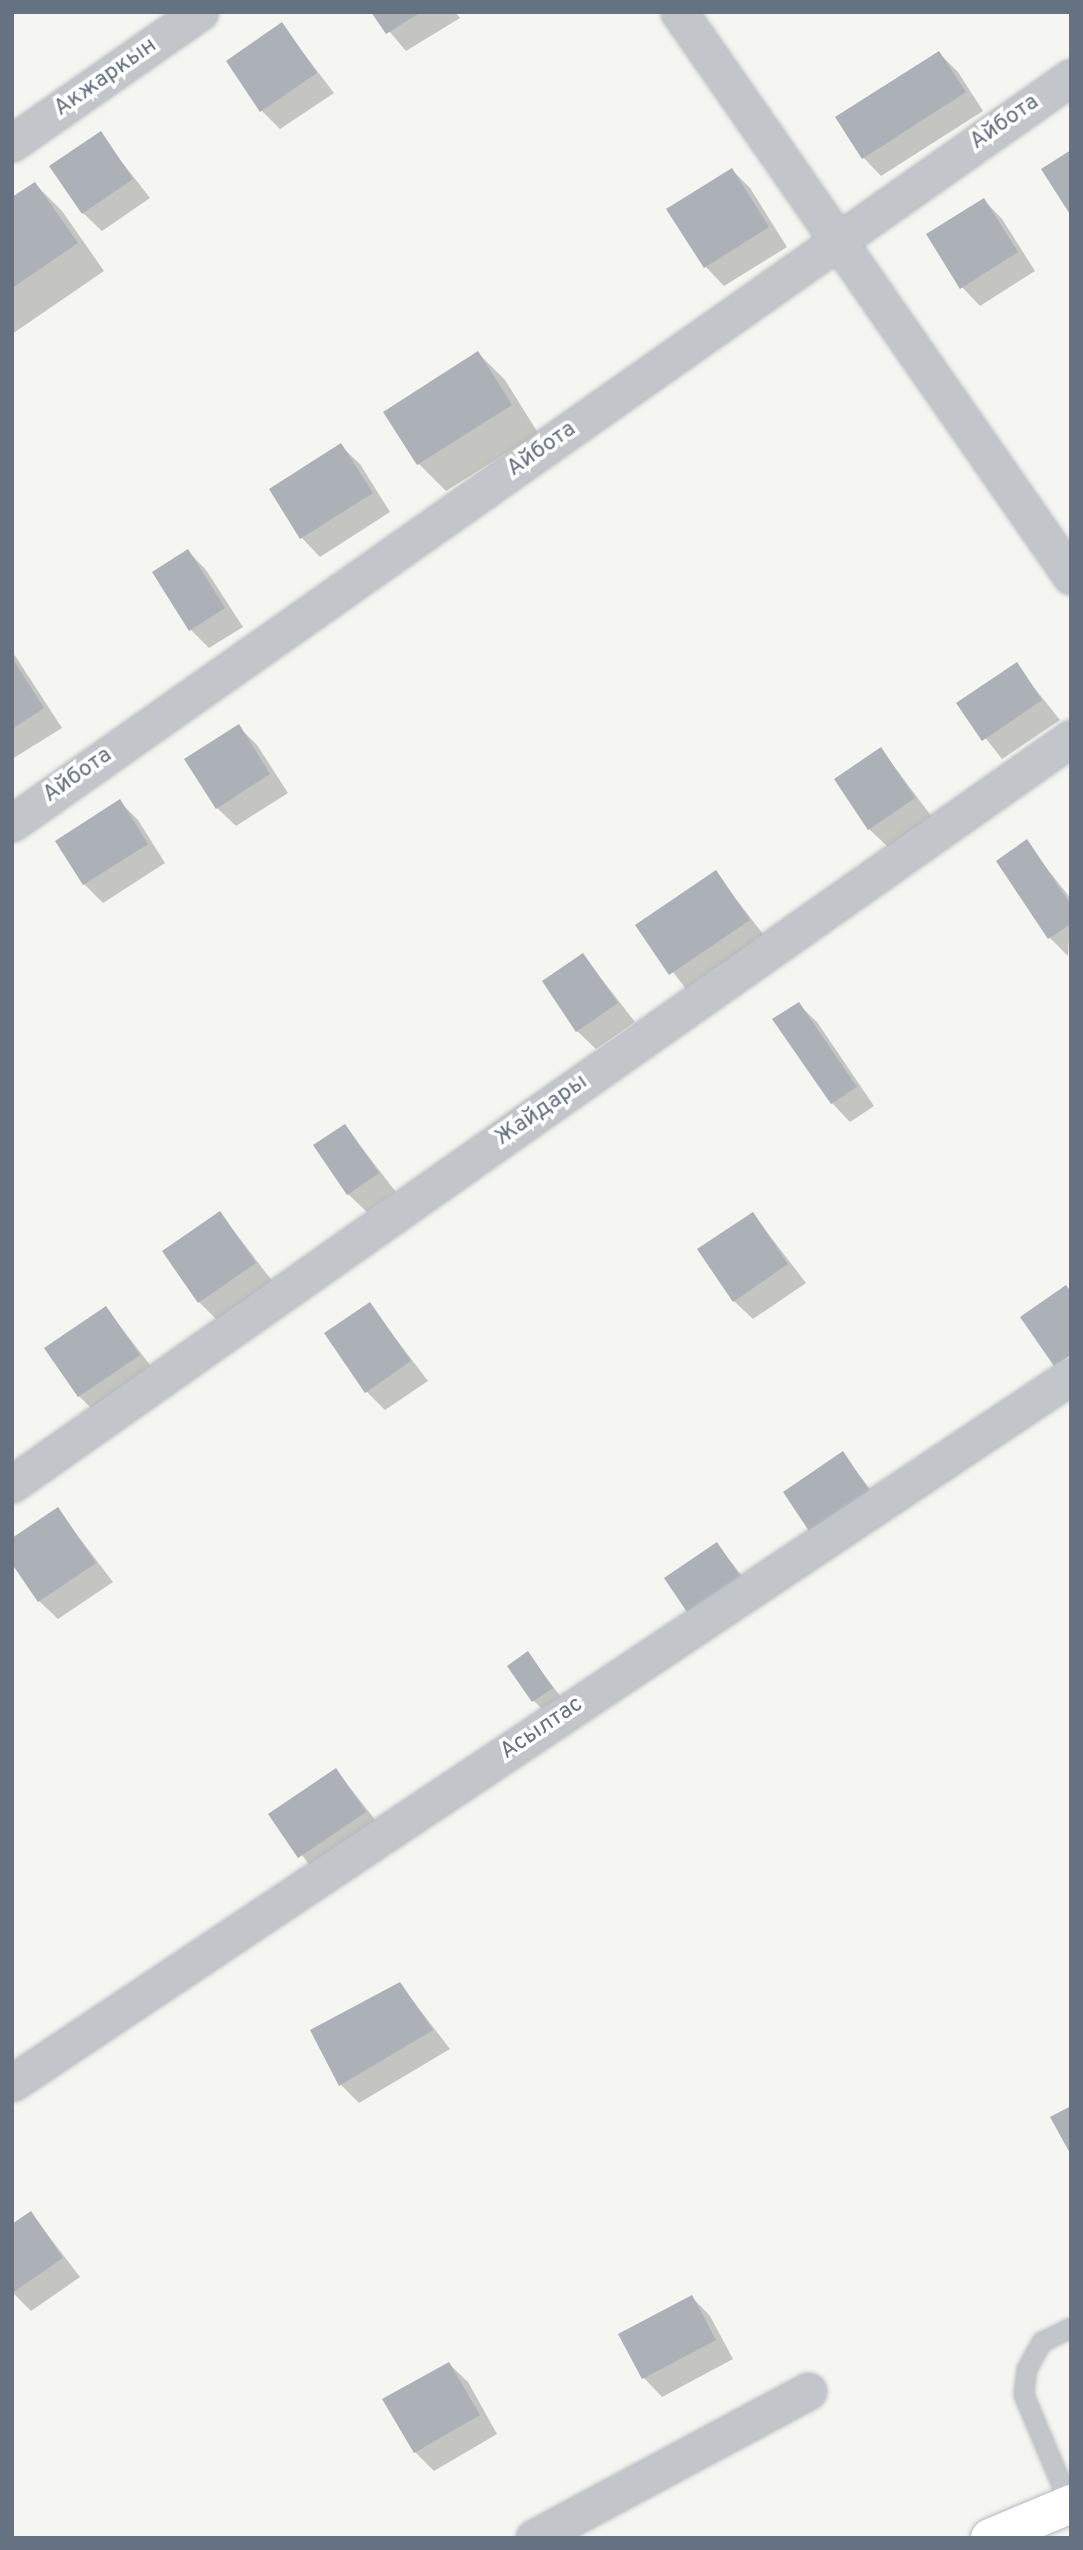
<!DOCTYPE html>
<html>
<head>
<meta charset="utf-8">
<style>
	body { margin:0 }
	#map { position:relative; width:1083px; height:2550px; overflow:hidden; background:#f5f5f1; font-family:Overpass,sans-serif }
	div>[style] { position:absolute }
	[style*='--x'] { left:calc(var(--x)*1px); top:calc(var(--y)*1px); width:calc(var(--w)*1px); rotate:calc(var(--a)*1deg) }
	.shadow>* { inset:0; background:#0003 }
	.building>* { inset:0; background:#abb1b7 }
	.roads { filter:drop-shadow(0 0 2px #b4b9bd) drop-shadow(0 0 2px #b4b9bd) }
	.lane>* { height:18px; margin:-9px; padding:0 9px; transform-origin:9px; border-radius:9px; background:#c2c5c9 }
	.street>* { height:35px; margin:-17.5px; padding:0 17.5px; transform-origin:17.5px; border-radius:17.5px; background:#c2c5c9 }
	.secondary>* { height:38px; margin:-19px; padding:0 19px; transform-origin:19px; border-radius:19px; background:#fff }
	span { translate:-50% -50%; white-space:nowrap; text-align:center; line-height:1.15; -webkit-text-stroke:7px #fff; paint-order:stroke }
	.street-label { font-size:23px; color:#647281 }
	.frame { position:absolute; inset:0; border:14px solid #647281; pointer-events:none }
</style>
</head>
<body>
<div id="map">
	<div class="shadow">
		<i style="clip-path:polygon(373px 12px,455px 12px,460px 18px,406px 51px)"></i>
		<i style="clip-path:polygon(282px 25px,334px 93px,280px 129px,262px 111px)"></i>
		<i style="clip-path:polygon(939px 53px,958px 72px,983px 111px,881px 176px,863px 157px)"></i>
		<i style="clip-path:polygon(100px 134px,150px 198px,102px 231px,83px 213px)"></i>
		<i style="clip-path:polygon(732px 170px,750px 188px,787px 247px,724px 286px,706px 267px,669px 209px)"></i>
		<i style="clip-path:polygon(35px 184px,62px 211px,104px 271px,12px 334px,12px 199px)"></i>
		<i style="clip-path:polygon(984px 200px,1002px 219px,1035px 271px,980px 306px,962px 287px)"></i>
		<i style="clip-path:polygon(478px 353px,505px 380px,538px 433px,446px 491px,419px 464px,386px 412px)"></i>
		<i style="clip-path:polygon(341px 446px,360px 464px,390px 512px,320px 557px,302px 538px,271px 490px)"></i>
		<i style="clip-path:polygon(188px 551px,206px 570px,243px 627px,209px 648px,191px 630px)"></i>
		<i style="clip-path:polygon(12px 651px,62px 728px,12px 759px)"></i>
		<i style="clip-path:polygon(1016px 665px,1060px 720px,1002px 759px,959px 704px)"></i>
		<i style="clip-path:polygon(239px 727px,257px 745px,288px 793px,236px 826px,217px 808px)"></i>
		<i style="clip-path:polygon(881px 749px,932px 817px,888px 847px,869px 829px)"></i>
		<i style="clip-path:polygon(120px 802px,138px 820px,165px 863px,103px 903px,84px 884px)"></i>
		<i style="clip-path:polygon(1026px 842px,1071px 899px,1068px 956px,1050px 938px)"></i>
		<i style="clip-path:polygon(715px 872px,767px 939px,689px 993px,637px 925px)"></i>
		<i style="clip-path:polygon(583px 955px,635px 1022px,596px 1049px,577px 1031px)"></i>
		<i style="clip-path:polygon(798px 1004px,817px 1022px,874px 1106px,850px 1122px,832px 1103px)"></i>
		<i style="clip-path:polygon(345px 1126px,396px 1192px,367px 1212px,348px 1194px)"></i>
		<i style="clip-path:polygon(220px 1213px,273px 1282px,218px 1321px,199px 1302px)"></i>
		<i style="clip-path:polygon(753px 1214px,806px 1283px,753px 1319px,734px 1301px)"></i>
		<i style="clip-path:polygon(370px 1305px,428px 1381px,385px 1410px,366px 1391px)"></i>
		<i style="clip-path:polygon(106px 1308px,157px 1374px,98px 1415px,79px 1396px)"></i>
		<i style="clip-path:polygon(842px 1453px,888px 1512px,831px 1551px)"></i>
		<i style="clip-path:polygon(58px 1510px,113px 1582px,58px 1619px,39px 1601px)"></i>
		<i style="clip-path:polygon(717px 1544px,757px 1595px,707px 1629px)"></i>
		<i style="clip-path:polygon(528px 1654px,561px 1697px,543px 1710px,534px 1701px)"></i>
		<i style="clip-path:polygon(336px 1770px,384px 1831px,318px 1876px,271px 1815px)"></i>
		<i style="clip-path:polygon(400px 1984px,450px 2049px,359px 2103px,341px 2085px)"></i>
		<i style="clip-path:polygon(31px 2213px,80px 2277px,31px 2311px,12px 2292px)"></i>
		<i style="clip-path:polygon(692px 2297px,710px 2316px,733px 2359px,662px 2397px,644px 2378px)"></i>
		<i style="clip-path:polygon(449px 2364px,468px 2382px,497px 2434px,434px 2471px,415px 2452px)"></i>
	</div>
	<div class="building">
		<i style="clip-path:polygon(371px 12px,421px 12px,386px 34px)"></i>
		<i style="clip-path:polygon(282px 22px,317px 73px,260px 112px,226px 61px)"></i>
		<i style="clip-path:polygon(939px 51px,966px 92px,862px 159px,835px 117px)"></i>
		<i style="clip-path:polygon(101px 131px,133px 179px,82px 214px,49px 166px)"></i>
		<i style="clip-path:polygon(1071px 150px,1071px 216px,1041px 169px)"></i>
		<i style="clip-path:polygon(732px 168px,769px 227px,704px 268px,666px 209px)"></i>
		<i style="clip-path:polygon(35px 182px,78px 243px,12px 288px,12px 197px)"></i>
		<i style="clip-path:polygon(984px 198px,1018px 252px,960px 289px,926px 234px)"></i>
		<i style="clip-path:polygon(478px 351px,512px 405px,417px 465px,383px 412px)"></i>
		<i style="clip-path:polygon(341px 443px,373px 493px,300px 539px,269px 489px)"></i>
		<i style="clip-path:polygon(188px 549px,225px 608px,189px 631px,152px 572px)"></i>
		<i style="clip-path:polygon(12px 658px,44px 708px,12px 729px)"></i>
		<i style="clip-path:polygon(1017px 662px,1042px 700px,982px 741px,956px 703px)"></i>
		<i style="clip-path:polygon(239px 724px,270px 774px,216px 809px,184px 759px)"></i>
		<i style="clip-path:polygon(881px 747px,915px 798px,868px 830px,834px 779px)"></i>
		<i style="clip-path:polygon(120px 799px,148px 844px,83px 885px,55px 841px)"></i>
		<i style="clip-path:polygon(1027px 839px,1071px 905px,1071px 924px,1048px 939px,996px 861px)"></i>
		<i style="clip-path:polygon(716px 870px,750px 920px,669px 975px,635px 925px)"></i>
		<i style="clip-path:polygon(583px 953px,618px 1003px,576px 1032px,542px 981px)"></i>
		<i style="clip-path:polygon(799px 1002px,857px 1087px,831px 1104px,772px 1019px)"></i>
		<i style="clip-path:polygon(345px 1124px,379px 1173px,347px 1195px,313px 1145px)"></i>
		<i style="clip-path:polygon(220px 1211px,256px 1263px,198px 1303px,162px 1251px)"></i>
		<i style="clip-path:polygon(753px 1212px,788px 1264px,733px 1302px,697px 1249px)"></i>
		<i style="clip-path:polygon(1066px 1285px,1071px 1292px,1071px 1355px,1054px 1366px,1020px 1317px)"></i>
		<i style="clip-path:polygon(370px 1302px,411px 1361px,365px 1393px,324px 1333px)"></i>
		<i style="clip-path:polygon(106px 1306px,140px 1355px,78px 1397px,44px 1348px)"></i>
		<i style="clip-path:polygon(843px 1451px,871px 1493px,811px 1534px,783px 1492px)"></i>
		<i style="clip-path:polygon(58px 1507px,96px 1563px,38px 1602px,12px 1564px,12px 1538px)"></i>
		<i style="clip-path:polygon(717px 1542px,740px 1576px,687px 1612px,664px 1578px)"></i>
		<i style="clip-path:polygon(528px 1651px,553px 1688px,532px 1702px,507px 1666px)"></i>
		<i style="clip-path:polygon(336px 1768px,366px 1812px,298px 1858px,268px 1814px)"></i>
		<i style="clip-path:polygon(400px 1982px,433px 2030px,339px 2086px,310px 2030px)"></i>
		<i style="clip-path:polygon(1071px 2106px,1071px 2155px,1050px 2117px)"></i>
		<i style="clip-path:polygon(31px 2211px,63px 2258px,12px 2293px,12px 2224px)"></i>
		<i style="clip-path:polygon(692px 2295px,716px 2340px,642px 2379px,618px 2334px)"></i>
		<i style="clip-path:polygon(449px 2362px,480px 2415px,414px 2453px,382px 2399px)"></i>
	</div>
	<div class="roads">
		<div class="lane">
			<i style="--x:1071;--y:2328;--w:32;--a:154"></i>
			<i style="--x:1042;--y:2342;--w:31;--a:119"></i>
			<i style="--x:1027;--y:2369;--w:26;--a:97"></i>
			<i style="--x:1024;--y:2395;--w:121;--a:67.2"></i>
		</div>
		<div class="street">
			<i style="--x:679;--y:12;--w:687;--a:55.2"></i>
			<i style="--x:12;--y:143;--w:229;--a:-34.9"></i>
			<i style="--x:12;--y:823;--w:1295;--a:-35.16"></i>
			<i style="--x:12;--y:1484;--w:1295;--a:-35.16"></i>
			<i style="--x:12;--y:2083;--w:1273;--a:-33.73"></i>
			<i style="--x:534;--y:2538;--w:311;--a:-28.2"></i>
		</div>
		<div class="secondary">
			<i style="--x:990;--y:2538;--w:88;--a:-22.8"></i>
		</div>
	</div>
	<div class="street-label">
		<span style="left:106px;top:78px;rotate:-35deg">Акжаркын</span>
		<span style="left:1005px;top:123px;rotate:-35deg">Айбота</span>
		<span style="left:542px;top:450px;rotate:-35deg">Айбота</span>
		<span style="left:78px;top:776px;rotate:-35deg">Айбота</span>
		<span style="left:542px;top:1111px;rotate:-35deg">Жайдары</span>
		<span style="left:542px;top:1729px;rotate:-34deg">Асылтас</span>
	</div>
	<div class="frame"></div>
</div>
</body>
</html>
